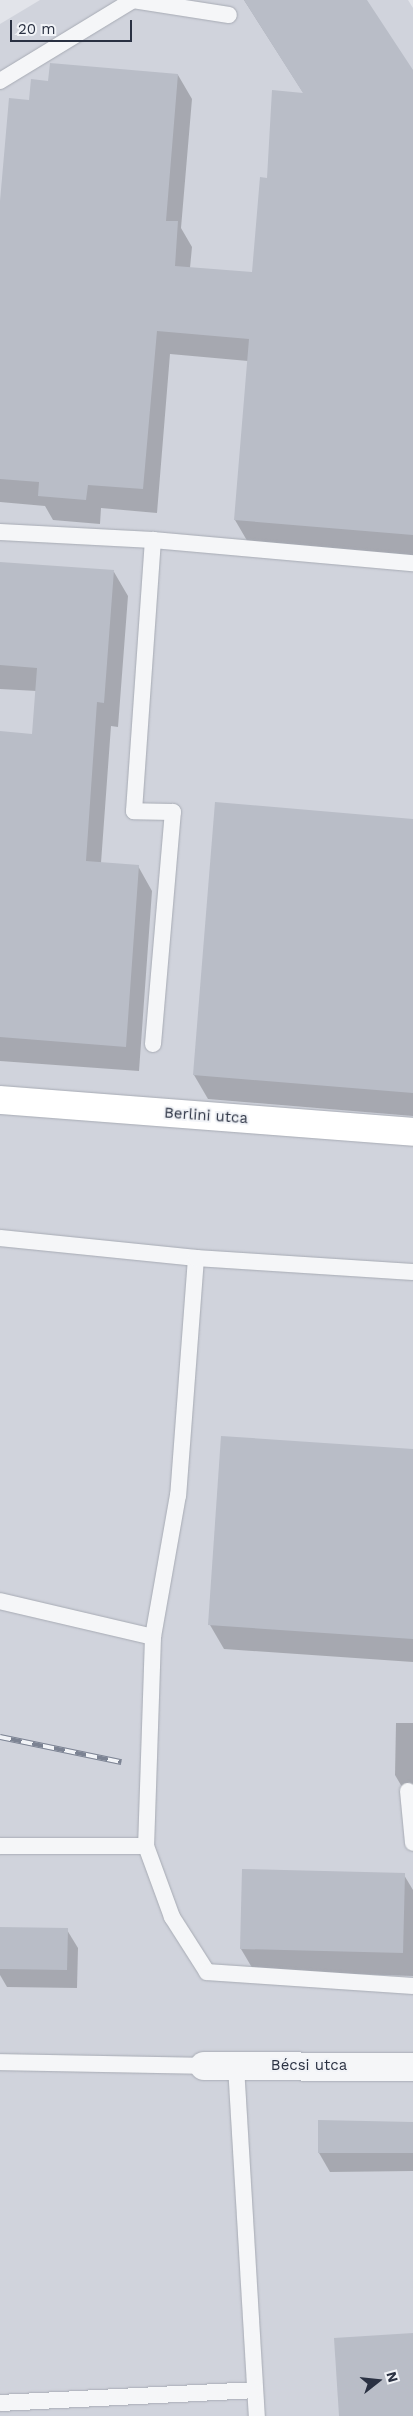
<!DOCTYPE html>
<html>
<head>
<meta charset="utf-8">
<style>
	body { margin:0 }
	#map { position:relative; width:413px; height:2416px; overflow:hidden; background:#e2e4ea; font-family:"Work Sans",sans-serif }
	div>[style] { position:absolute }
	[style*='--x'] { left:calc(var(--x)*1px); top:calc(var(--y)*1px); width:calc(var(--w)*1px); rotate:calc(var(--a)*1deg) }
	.built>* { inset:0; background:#d0d3dc }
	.shadow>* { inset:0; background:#0003 }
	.building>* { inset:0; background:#b9bdc7 }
	.roads { filter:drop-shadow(0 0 1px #a7abb4) drop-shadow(0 0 1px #a7abb4) }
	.lane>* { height:16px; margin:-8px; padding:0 8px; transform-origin:8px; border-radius:8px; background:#f5f6f8 }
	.street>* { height:28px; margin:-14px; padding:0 14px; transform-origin:14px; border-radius:14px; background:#f5f6f8 }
	.secondary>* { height:28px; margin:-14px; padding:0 14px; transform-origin:14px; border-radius:14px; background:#fff }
	.rail>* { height:5.5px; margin-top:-2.75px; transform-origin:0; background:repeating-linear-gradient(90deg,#f1f3f7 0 11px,#7c8393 0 22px); box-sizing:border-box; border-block:1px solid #7c8393 }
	span { translate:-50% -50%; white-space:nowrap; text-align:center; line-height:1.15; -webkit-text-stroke:4px #f1f3f7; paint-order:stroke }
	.street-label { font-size:15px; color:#2a3142 }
	.north { position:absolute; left:353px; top:2356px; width:50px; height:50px; -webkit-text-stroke:4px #f1f3f7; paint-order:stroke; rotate:74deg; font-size:14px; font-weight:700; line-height:20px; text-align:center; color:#2a3142 }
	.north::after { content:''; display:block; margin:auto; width:18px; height:22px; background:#2a3142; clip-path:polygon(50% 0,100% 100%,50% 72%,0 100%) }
	.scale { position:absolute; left:10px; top:20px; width:122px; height:22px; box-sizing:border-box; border:2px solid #2a3142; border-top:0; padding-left:6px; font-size:15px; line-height:18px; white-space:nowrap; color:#2a3142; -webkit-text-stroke:4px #f1f3f7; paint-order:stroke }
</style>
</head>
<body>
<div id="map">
	<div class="built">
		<i style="clip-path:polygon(40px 0,408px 0,413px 8px,413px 2416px,0 2416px,0 24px)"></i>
	</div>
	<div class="shadow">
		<i style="clip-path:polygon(244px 0,366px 0,413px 72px,413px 558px,249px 544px,235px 520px,248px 361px,170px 354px,157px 513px,101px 508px,100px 524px,53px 520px,45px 506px,0 502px,0 216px,30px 101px,49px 82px,178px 75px,192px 99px,181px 228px,192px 247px,190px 268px,253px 274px,268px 179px,304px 94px)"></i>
		<i style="clip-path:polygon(0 563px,114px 572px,128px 596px,118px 727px,111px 726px,101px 863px,138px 866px,152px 891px,139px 1071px,0 1061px,0 733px,33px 735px,37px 691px,0 689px)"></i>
		<i style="clip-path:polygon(413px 820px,413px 1116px,208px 1099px,194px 1075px)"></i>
		<i style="clip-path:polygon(413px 1451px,413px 1662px,224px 1649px,210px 1625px)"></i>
		<i style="clip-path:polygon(396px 1723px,413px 1723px,413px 1799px,409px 1799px,395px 1775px)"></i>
		<i style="clip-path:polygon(404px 1875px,413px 1890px,413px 1976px,254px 1971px,241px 1949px)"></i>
		<i style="clip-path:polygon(0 1928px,67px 1930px,78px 1948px,77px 1988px,7px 1987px,0 1975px)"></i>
		<i style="clip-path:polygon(413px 2123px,413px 2171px,330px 2172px,319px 2153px)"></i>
	</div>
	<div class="building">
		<i style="clip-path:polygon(244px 0,367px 0,413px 70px,413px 535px,234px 520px,249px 339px,157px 331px,143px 489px,88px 485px,86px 500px,38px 496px,39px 482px,0 479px,0 201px,9px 98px,29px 100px,31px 79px,48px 81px,50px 63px,178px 74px,166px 221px,178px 221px,175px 266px,252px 272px,260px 177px,267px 178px,272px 90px,303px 93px)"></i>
		<i style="clip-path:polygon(0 562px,114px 570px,104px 703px,97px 702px,86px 861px,139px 865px,126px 1047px,0 1037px,0 731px,32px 734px,37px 668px,0 665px)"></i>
		<i style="clip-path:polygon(215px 802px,413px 819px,413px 1093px,193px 1075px)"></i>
		<i style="clip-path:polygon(221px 1436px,413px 1449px,413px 1639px,208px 1625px)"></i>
		<i style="clip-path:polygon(242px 1869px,405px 1873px,403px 1953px,240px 1949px)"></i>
		<i style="clip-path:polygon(0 1927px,68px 1928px,67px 1970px,0 1969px)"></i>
		<i style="clip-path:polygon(318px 2120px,413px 2122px,413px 2153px,318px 2153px)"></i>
		<i style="clip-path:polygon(413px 2333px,413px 2416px,339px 2416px,334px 2338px)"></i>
	</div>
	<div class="roads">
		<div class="lane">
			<i style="--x:0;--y:81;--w:156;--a:-31.3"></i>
			<i style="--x:133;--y:0;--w:97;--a:8.9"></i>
			<i style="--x:0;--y:532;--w:153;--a:3"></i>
			<i style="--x:153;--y:540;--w:261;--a:5.1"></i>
			<i style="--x:153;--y:1044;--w:233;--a:-85.1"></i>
			<i style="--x:173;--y:812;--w:39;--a:-179"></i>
			<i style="--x:134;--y:811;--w:272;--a:-86"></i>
			<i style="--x:0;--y:1238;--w:197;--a:5.8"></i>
			<i style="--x:196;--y:1258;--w:238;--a:94.3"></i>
			<i style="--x:178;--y:1495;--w:144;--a:100"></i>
			<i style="--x:153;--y:1637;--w:157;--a:-166.8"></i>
			<i style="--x:196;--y:1258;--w:217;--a:3.7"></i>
			<i style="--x:153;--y:1637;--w:209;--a:91.9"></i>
			<i style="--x:146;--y:1846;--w:76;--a:69.9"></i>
			<i style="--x:172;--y:1917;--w:65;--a:57.5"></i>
			<i style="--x:207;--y:1972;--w:206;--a:3.9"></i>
			<i style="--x:408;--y:1791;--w:52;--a:84.5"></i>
			<i style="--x:0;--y:1846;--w:146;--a:0"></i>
			<i style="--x:0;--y:2062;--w:204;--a:1.1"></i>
			<i style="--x:236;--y:2066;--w:351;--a:86.6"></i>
			<i style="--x:0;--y:2403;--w:255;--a:-2.9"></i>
		</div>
		<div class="street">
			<i style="--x:204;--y:2066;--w:209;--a:0.3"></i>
		</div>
		<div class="secondary">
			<i style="--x:0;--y:1100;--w:414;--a:4.4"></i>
		</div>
	</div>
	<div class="rail">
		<i style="--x:0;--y:1737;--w:124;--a:11.7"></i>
	</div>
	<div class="street-label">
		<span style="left:206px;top:1116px;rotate:4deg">Berlini utca</span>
		<span style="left:309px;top:2066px">Bécsi utca</span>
	</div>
	<div class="north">N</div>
	<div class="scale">20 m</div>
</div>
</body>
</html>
